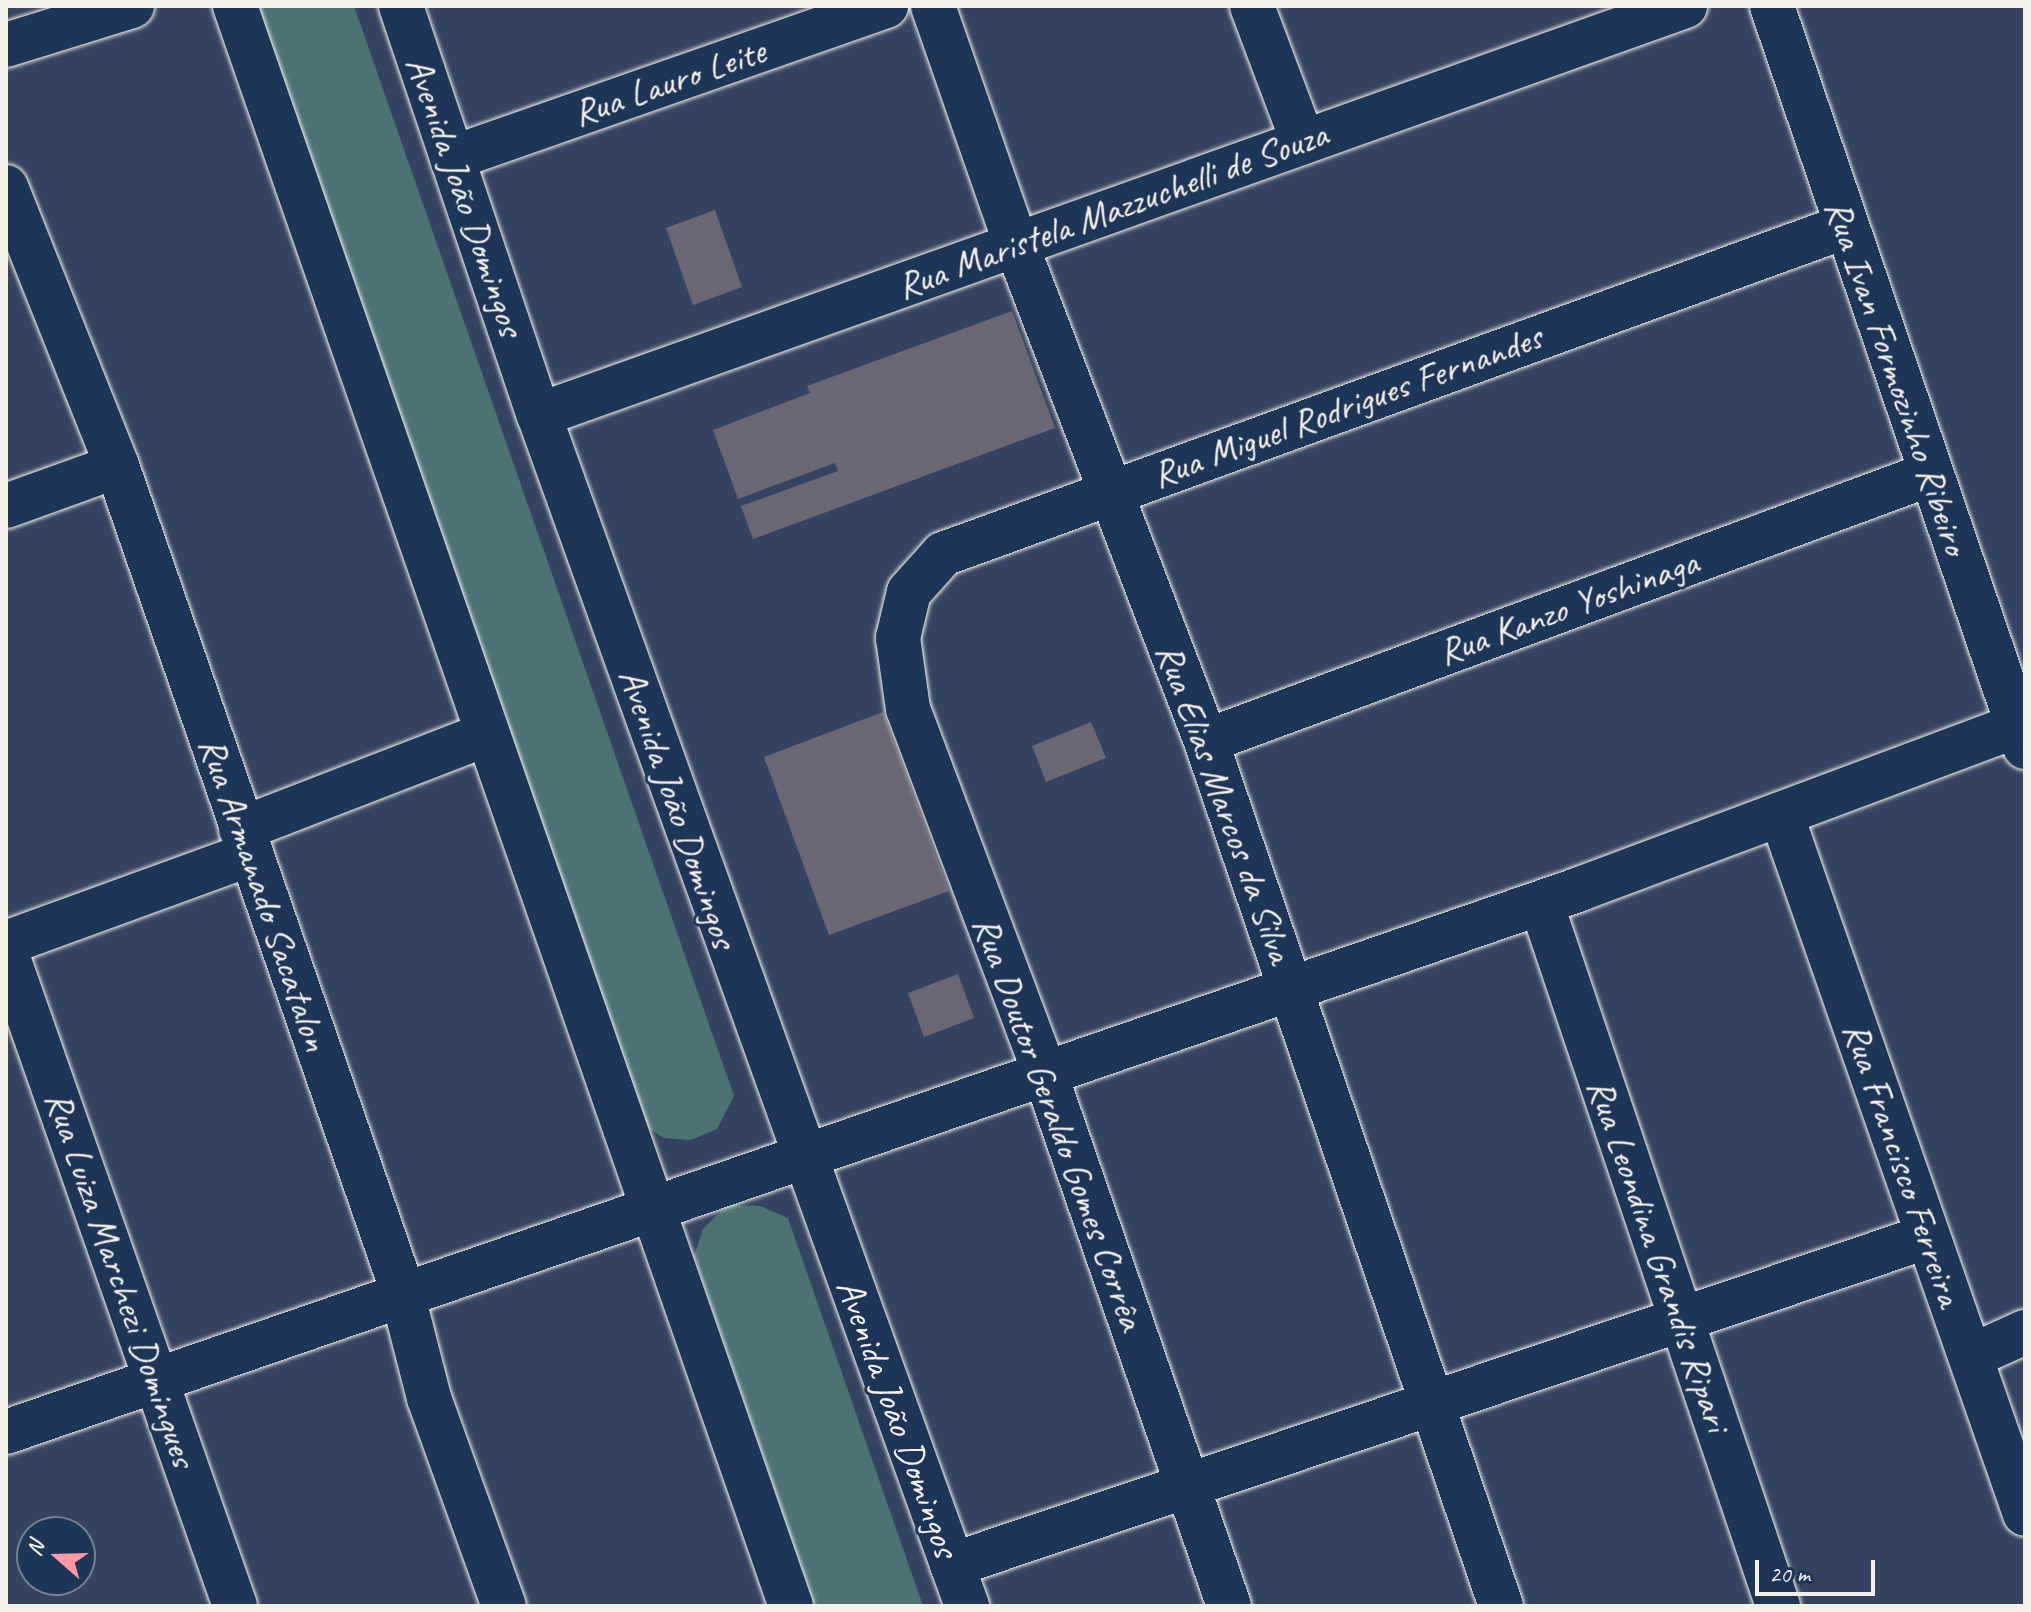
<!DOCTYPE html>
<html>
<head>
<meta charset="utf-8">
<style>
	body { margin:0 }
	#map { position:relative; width:2031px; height:1612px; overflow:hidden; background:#344460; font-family:Caveat,sans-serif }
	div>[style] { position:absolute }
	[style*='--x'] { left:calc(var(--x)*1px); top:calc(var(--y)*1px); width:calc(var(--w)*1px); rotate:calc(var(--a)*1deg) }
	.green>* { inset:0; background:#4c7274 }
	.building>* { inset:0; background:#6a6775 }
	.roads { filter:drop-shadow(0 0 2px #f4f1e8) drop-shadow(0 0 2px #f4f1e8) }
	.minor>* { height:44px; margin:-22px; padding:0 22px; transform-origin:22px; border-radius:22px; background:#1d3557 }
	span { translate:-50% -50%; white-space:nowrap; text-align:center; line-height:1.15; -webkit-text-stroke:6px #1d3557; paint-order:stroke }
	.street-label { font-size:38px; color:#f4f1e8 }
	.frame { position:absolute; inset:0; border:8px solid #f4f1e8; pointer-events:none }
	.north { position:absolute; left:16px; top:1516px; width:80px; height:80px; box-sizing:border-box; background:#1d3557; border:2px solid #738091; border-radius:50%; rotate:290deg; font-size:22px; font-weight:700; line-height:32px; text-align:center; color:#f4f1e8 }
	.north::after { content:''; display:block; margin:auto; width:28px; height:36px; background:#ff9aa2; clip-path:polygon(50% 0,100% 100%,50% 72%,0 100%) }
	.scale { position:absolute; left:1755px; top:1560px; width:120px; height:36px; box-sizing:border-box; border:4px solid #f4f1e8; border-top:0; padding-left:10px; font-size:24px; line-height:28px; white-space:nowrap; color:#f4f1e8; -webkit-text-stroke:6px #1d3557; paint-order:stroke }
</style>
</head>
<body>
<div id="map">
	<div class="green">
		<i style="clip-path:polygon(249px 6px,354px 6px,734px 1096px,717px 1129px,691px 1140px,664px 1138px,634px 1119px)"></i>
		<i style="clip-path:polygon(727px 1205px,760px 1206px,788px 1218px,923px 1606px,815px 1606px,694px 1256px,703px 1229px)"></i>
	</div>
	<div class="building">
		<i style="clip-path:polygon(715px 210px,742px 287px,693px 305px,666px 228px)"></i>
		<i style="clip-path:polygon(1012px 311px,1055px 428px,753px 539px,741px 506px,838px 471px,835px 463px,738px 499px,713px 430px,810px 393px,807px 386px)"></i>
		<i style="clip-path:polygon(883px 712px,949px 891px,829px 935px,764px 757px)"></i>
		<i style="clip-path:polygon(1091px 722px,1106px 758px,1046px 782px,1032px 746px)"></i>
		<i style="clip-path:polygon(958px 974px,974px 1018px,924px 1037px,908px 993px)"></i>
	</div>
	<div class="roads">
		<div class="minor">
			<i style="--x:235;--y:6;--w:1694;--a:70.84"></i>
			<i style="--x:401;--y:6;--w:432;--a:71.4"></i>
			<i style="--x:539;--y:415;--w:1266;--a:70.23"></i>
			<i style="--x:933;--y:6;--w:252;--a:70.8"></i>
			<i style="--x:1016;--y:244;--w:532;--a:69.08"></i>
			<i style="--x:1206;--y:741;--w:914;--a:71.17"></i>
			<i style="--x:1252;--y:6;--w:145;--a:69.4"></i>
			<i style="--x:1772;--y:6;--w:783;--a:71.15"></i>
			<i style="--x:6;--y:45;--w:132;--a:-17.2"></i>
			<i style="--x:452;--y:158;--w:460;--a:-19.3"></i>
			<i style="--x:6;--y:187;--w:300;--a:68.3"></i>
			<i style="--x:117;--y:466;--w:862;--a:70.91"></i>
			<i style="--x:399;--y:1281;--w:121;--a:75.6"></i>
			<i style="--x:429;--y:1398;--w:221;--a:70.2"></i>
			<i style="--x:539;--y:415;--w:1217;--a:-19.64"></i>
			<i style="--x:6;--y:506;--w:118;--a:-19.8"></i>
			<i style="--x:1206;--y:741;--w:772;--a:-20.24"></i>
			<i style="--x:1781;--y:814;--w:741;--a:70.78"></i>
			<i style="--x:241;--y:829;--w:264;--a:-21.1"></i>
			<i style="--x:1541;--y:903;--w:742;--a:71.37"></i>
			<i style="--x:6;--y:943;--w:261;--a:-20"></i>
			<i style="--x:6;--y:952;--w:693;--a:70.7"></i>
			<i style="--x:1972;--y:1356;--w:58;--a:-24.4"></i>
			<i style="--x:6;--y:1432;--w:1665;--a:-19.03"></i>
			<i style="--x:1580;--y:889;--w:468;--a:-20.5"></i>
			<i style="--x:952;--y:1565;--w:1028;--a:-18.61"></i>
			<i style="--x:1229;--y:1606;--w:561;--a:-109.05"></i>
			<i style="--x:1046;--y:1076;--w:392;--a:-110.6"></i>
			<i style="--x:908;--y:709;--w:72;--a:-98"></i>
			<i style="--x:898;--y:638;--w:47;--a:-76.6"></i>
			<i style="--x:909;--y:592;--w:51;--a:-48.2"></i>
			<i style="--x:943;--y:554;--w:959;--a:-19.95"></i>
		</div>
	</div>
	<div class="street-label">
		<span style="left:669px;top:82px;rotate:-19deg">Rua Lauro Leite</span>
		<span style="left:465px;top:196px;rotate:71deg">Avenida João Domingos</span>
		<span style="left:1112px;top:210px;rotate:-20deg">Rua Maristela Mazzuchelli de Souza</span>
		<span style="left:1897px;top:377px;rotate:71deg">Rua Ivan Formozinho Ribeiro</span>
		<span style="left:1347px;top:406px;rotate:-20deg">Rua Miguel Rodrigues Fernandes</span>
		<span style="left:1568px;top:607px;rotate:-20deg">Rua Kanzo Yoshinaga</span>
		<span style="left:1225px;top:803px;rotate:70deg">Rua Elias Marcos da Silva</span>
		<span style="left:678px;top:808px;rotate:71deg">Avenida João Domingos</span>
		<span style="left:264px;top:894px;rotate:71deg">Rua Armanado Sacatalon</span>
		<span style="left:1059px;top:1123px;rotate:70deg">Rua Doutor Geraldo Gomes Corrêa</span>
		<span style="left:1903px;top:1164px;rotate:71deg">Rua Francisco Ferreira</span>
		<span style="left:1659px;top:1255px;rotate:71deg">Rua Leondina Grandis Ripari</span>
		<span style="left:121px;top:1279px;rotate:71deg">Rua Luiza Marchezi Domingues</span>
		<span style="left:898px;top:1418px;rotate:70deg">Avenida João Domingos</span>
	</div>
	<div class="frame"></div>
	<div class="north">N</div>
	<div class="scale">20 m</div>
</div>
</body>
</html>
